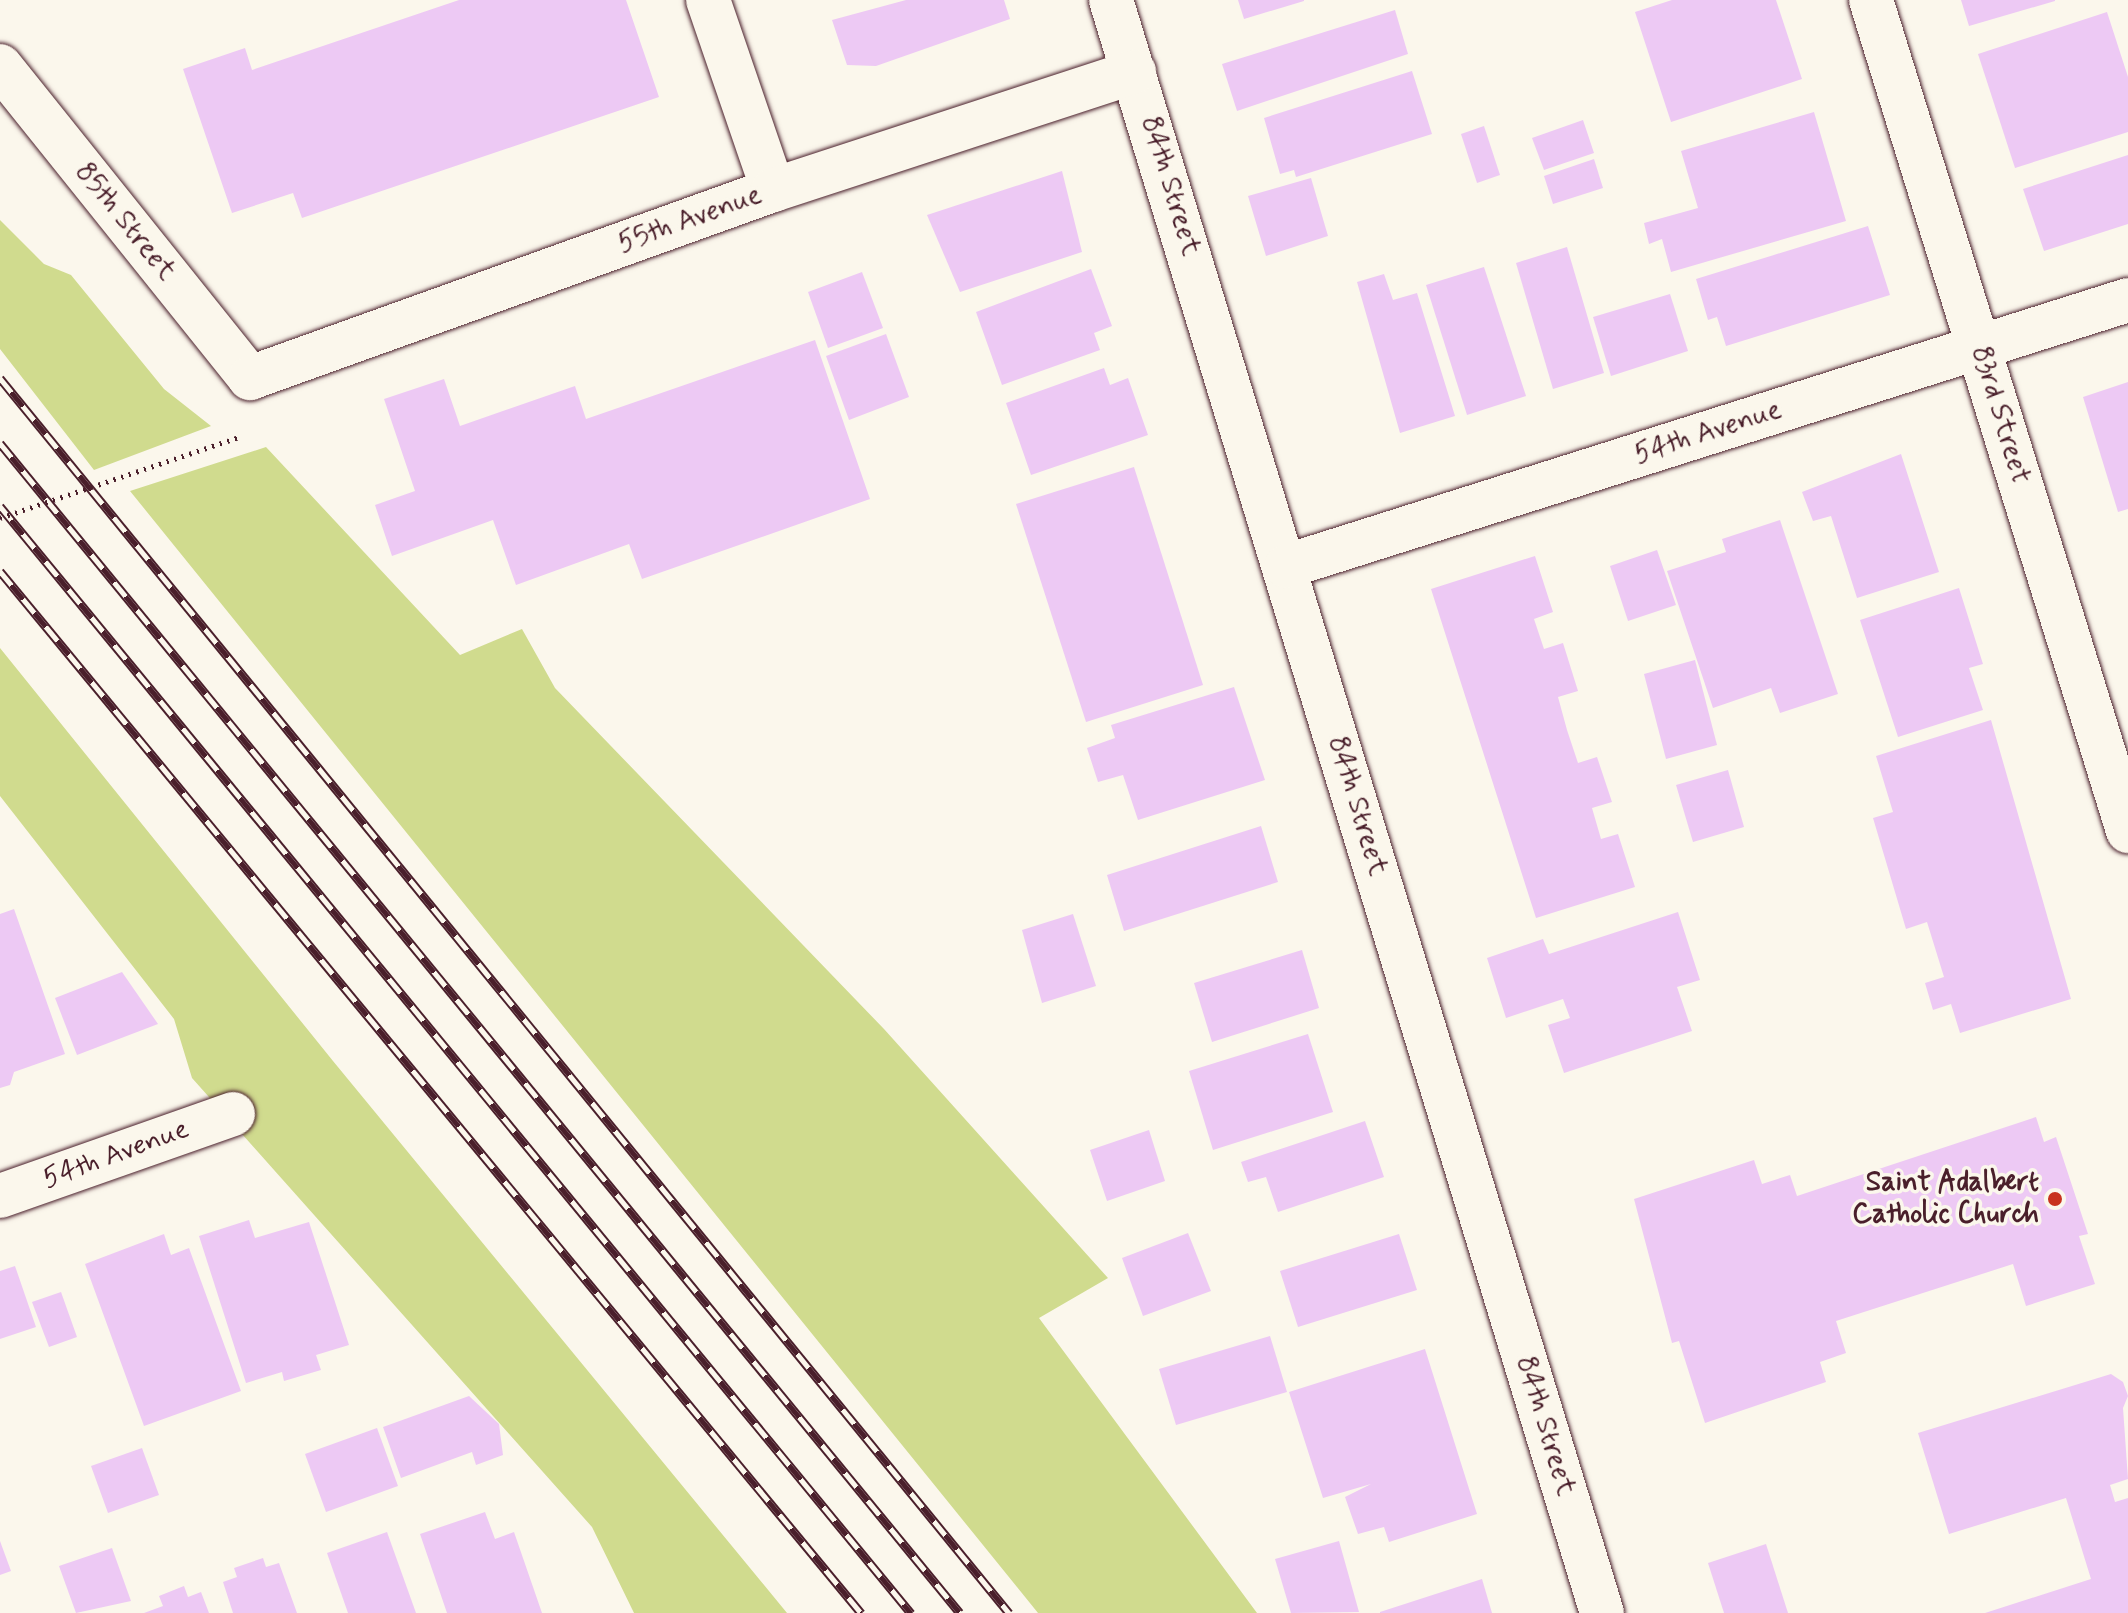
<!DOCTYPE html>
<html>
<head>
<meta charset="utf-8">
<style>
	body { margin:0 }
	#map { position:relative; width:2128px; height:1613px; overflow:hidden; background:#fbf7ec; font-family:Mynerve,sans-serif }
	div>[style] { position:absolute }
	[style*='--x'] { left:calc(var(--x)*1px); top:calc(var(--y)*1px); width:calc(var(--w)*1px); rotate:calc(var(--a)*1deg) }
	.green>* { inset:0; background:#d0db8e }
	.building>* { inset:0; background:#edc9f4 }
	.roads { filter:drop-shadow(0 0 2px #4a1f2b) drop-shadow(0 0 2px #4a1f2b) }
	.minor>* { height:44px; margin:-22px; padding:0 22px; transform-origin:22px; border-radius:22px; background:#fbf7ec }
	.rail>* { height:9px; margin-top:-4.5px; transform-origin:0; background:repeating-linear-gradient(90deg,#fbf7ec 0 18px,#4a1f2b 0 36px); box-sizing:border-box; border-block:2px solid #4a1f2b }
	.path-bridge>* { height:5px; margin-top:-2.5px; transform-origin:0; background:repeating-linear-gradient(90deg,#4a1f2b 0 2px,transparent 0 8px) }
	.dots>* { width:22px; height:22px; translate:-50% -50%; box-sizing:border-box; border:4px solid #fbf7ec; border-radius:50% }
	span { translate:-50% -50%; white-space:nowrap; text-align:center; line-height:1.15; -webkit-text-stroke:7px #fbf7ec; paint-order:stroke }
	.street-label { font-size:28px; color:#4a1f2b }
	.poi-label { font-size:28px; color:#4a1f2b; font-weight:700 }
	.right { translate:-100% -50%; text-align:right }
</style>
</head>
<body>
<div id="map">
	<div class="green">
		<i style="clip-path:polygon(0 220px,44px 264px,71px 275px,164px 389px,211px 426px,94px 470px,0 349px)"></i>
		<i style="clip-path:polygon(266px 447px,460px 655px,522px 629px,555px 688px,884px 1029px,1108px 1278px,1039px 1318px,1257px 1613px,1038px 1613px,130px 491px)"></i>
		<i style="clip-path:polygon(0 648px,333px 1061px,787px 1613px,634px 1613px,592px 1527px,192px 1078px,174px 1019px,0 796px)"></i>
	</div>
	<div class="building">
		<i style="clip-path:polygon(459px 0,626px 0,659px 97px,302px 218px,293px 193px,232px 213px,183px 69px,245px 48px,252px 70px)"></i>
		<i style="clip-path:polygon(906px 0,1004px 0,1010px 19px,876px 66px,847px 65px,832px 20px)"></i>
		<i style="clip-path:polygon(1238px 0,1304px 0,1304px 1px,1244px 19px)"></i>
		<i style="clip-path:polygon(1672px 0,1776px 0,1802px 79px,1671px 122px,1635px 12px)"></i>
		<i style="clip-path:polygon(1961px 0,2055px 0,2055px 1px,1969px 26px)"></i>
		<i style="clip-path:polygon(1395px 10px,1408px 54px,1237px 111px,1222px 64px)"></i>
		<i style="clip-path:polygon(2107px 12px,2128px 77px,2128px 132px,2015px 168px,1978px 54px)"></i>
		<i style="clip-path:polygon(1412px 71px,1432px 134px,1296px 177px,1294px 170px,1280px 174px,1264px 118px)"></i>
		<i style="clip-path:polygon(1814px 112px,1846px 221px,1671px 272px,1662px 239px,1649px 244px,1644px 223px,1698px 208px,1681px 151px)"></i>
		<i style="clip-path:polygon(1583px 120px,1594px 153px,1544px 170px,1532px 138px)"></i>
		<i style="clip-path:polygon(1484px 126px,1500px 175px,1477px 183px,1461px 134px)"></i>
		<i style="clip-path:polygon(2128px 155px,2128px 224px,2044px 251px,2023px 189px)"></i>
		<i style="clip-path:polygon(1594px 159px,1603px 188px,1553px 204px,1544px 176px)"></i>
		<i style="clip-path:polygon(1062px 171px,1082px 252px,960px 292px,927px 215px)"></i>
		<i style="clip-path:polygon(1311px 178px,1328px 236px,1266px 256px,1248px 196px)"></i>
		<i style="clip-path:polygon(1868px 226px,1890px 295px,1726px 346px,1717px 317px,1708px 320px,1696px 279px)"></i>
		<i style="clip-path:polygon(1567px 247px,1604px 373px,1553px 389px,1516px 263px)"></i>
		<i style="clip-path:polygon(1484px 267px,1526px 396px,1467px 415px,1426px 285px)"></i>
		<i style="clip-path:polygon(1091px 269px,1112px 326px,1094px 333px,1100px 350px,1002px 385px,976px 312px)"></i>
		<i style="clip-path:polygon(862px 272px,883px 328px,828px 348px,808px 292px)"></i>
		<i style="clip-path:polygon(1384px 274px,1393px 300px,1417px 293px,1455px 416px,1400px 433px,1357px 282px)"></i>
		<i style="clip-path:polygon(1670px 294px,1688px 351px,1611px 376px,1593px 317px)"></i>
		<i style="clip-path:polygon(886px 334px,909px 397px,849px 420px,826px 356px)"></i>
		<i style="clip-path:polygon(815px 340px,870px 499px,642px 579px,629px 544px,516px 585px,493px 520px,392px 556px,375px 505px,415px 491px,384px 399px,444px 379px,460px 426px,575px 386px,586px 419px)"></i>
		<i style="clip-path:polygon(1104px 368px,1110px 385px,1128px 378px,1148px 435px,1031px 475px,1006px 403px)"></i>
		<i style="clip-path:polygon(2128px 382px,2128px 509px,2118px 512px,2083px 397px)"></i>
		<i style="clip-path:polygon(1901px 454px,1939px 572px,1857px 598px,1831px 516px,1813px 521px,1802px 492px)"></i>
		<i style="clip-path:polygon(1134px 467px,1203px 685px,1086px 722px,1016px 504px)"></i>
		<i style="clip-path:polygon(1780px 520px,1838px 694px,1780px 713px,1771px 688px,1713px 708px,1667px 571px,1726px 552px,1722px 539px)"></i>
		<i style="clip-path:polygon(1657px 550px,1676px 605px,1628px 621px,1610px 566px)"></i>
		<i style="clip-path:polygon(1535px 556px,1553px 612px,1534px 619px,1544px 649px,1563px 643px,1578px 691px,1558px 697px,1567px 730px,1578px 763px,1597px 757px,1612px 802px,1592px 808px,1601px 839px,1618px 834px,1635px 887px,1536px 918px,1431px 589px)"></i>
		<i style="clip-path:polygon(1959px 588px,1983px 664px,1969px 668px,1983px 710px,1898px 737px,1860px 620px)"></i>
		<i style="clip-path:polygon(1695px 660px,1717px 745px,1666px 759px,1644px 674px)"></i>
		<i style="clip-path:polygon(1234px 687px,1265px 780px,1138px 820px,1123px 775px,1098px 782px,1087px 748px,1115px 738px,1111px 725px)"></i>
		<i style="clip-path:polygon(1991px 720px,2071px 999px,1960px 1033px,1951px 1004px,1933px 1010px,1925px 983px,1944px 977px,1927px 922px,1906px 929px,1873px 818px,1893px 812px,1876px 756px)"></i>
		<i style="clip-path:polygon(1728px 770px,1744px 827px,1693px 842px,1676px 785px)"></i>
		<i style="clip-path:polygon(1261px 826px,1278px 882px,1124px 931px,1107px 875px)"></i>
		<i style="clip-path:polygon(14px 909px,65px 1054px,14px 1072px,10px 1085px,0 1088px,0 914px)"></i>
		<i style="clip-path:polygon(1678px 912px,1700px 980px,1677px 987px,1692px 1031px,1564px 1073px,1548px 1025px,1570px 1018px,1563px 999px,1506px 1018px,1487px 958px,1543px 939px,1549px 954px)"></i>
		<i style="clip-path:polygon(1073px 914px,1096px 986px,1042px 1003px,1022px 930px)"></i>
		<i style="clip-path:polygon(1302px 950px,1319px 1008px,1212px 1042px,1194px 983px)"></i>
		<i style="clip-path:polygon(122px 972px,158px 1024px,77px 1055px,55px 998px)"></i>
		<i style="clip-path:polygon(1308px 1034px,1333px 1112px,1213px 1150px,1189px 1071px)"></i>
		<i style="clip-path:polygon(2036px 1117px,2044px 1142px,2056px 1137px,2088px 1234px,2079px 1236px,2095px 1284px,2026px 1306px,2013px 1264px,1836px 1321px,1846px 1353px,1820px 1362px,1826px 1382px,1705px 1423px,1679px 1341px,1672px 1343px,1634px 1199px,1754px 1160px,1762px 1184px,1790px 1175px,1797px 1196px)"></i>
		<i style="clip-path:polygon(1365px 1121px,1384px 1177px,1278px 1212px,1266px 1177px,1248px 1182px,1241px 1162px)"></i>
		<i style="clip-path:polygon(1149px 1130px,1165px 1181px,1107px 1201px,1090px 1150px)"></i>
		<i style="clip-path:polygon(249px 1220px,255px 1238px,309px 1222px,349px 1345px,316px 1355px,321px 1370px,284px 1381px,282px 1372px,246px 1383px,199px 1236px)"></i>
		<i style="clip-path:polygon(1188px 1233px,1211px 1291px,1143px 1316px,1122px 1258px)"></i>
		<i style="clip-path:polygon(164px 1234px,171px 1255px,189px 1248px,241px 1391px,144px 1426px,85px 1264px)"></i>
		<i style="clip-path:polygon(1399px 1234px,1417px 1290px,1298px 1327px,1280px 1271px)"></i>
		<i style="clip-path:polygon(15px 1266px,36px 1327px,0 1339px,0 1271px)"></i>
		<i style="clip-path:polygon(61px 1292px,77px 1337px,49px 1347px,32px 1302px)"></i>
		<i style="clip-path:polygon(1270px 1336px,1287px 1392px,1176px 1425px,1159px 1369px)"></i>
		<i style="clip-path:polygon(1425px 1349px,1477px 1514px,1389px 1542px,1384px 1527px,1358px 1534px,1345px 1497px,1371px 1484px,1323px 1498px,1289px 1392px)"></i>
		<i style="clip-path:polygon(2111px 1374px,2123px 1382px,2128px 1396px,2123px 1408px,2128px 1479px,2110px 1485px,2115px 1502px,2128px 1498px,2128px 1613px,1985px 1613px,2091px 1579px,2066px 1498px,1949px 1534px,1918px 1433px)"></i>
		<i style="clip-path:polygon(469px 1396px,499px 1424px,503px 1455px,476px 1465px,472px 1452px,401px 1478px,383px 1427px)"></i>
		<i style="clip-path:polygon(377px 1428px,398px 1486px,326px 1512px,305px 1454px)"></i>
		<i style="clip-path:polygon(142px 1448px,159px 1495px,108px 1513px,91px 1466px)"></i>
		<i style="clip-path:polygon(485px 1512px,495px 1539px,514px 1532px,542px 1613px,447px 1613px,420px 1534px)"></i>
		<i style="clip-path:polygon(387px 1532px,416px 1613px,348px 1613px,327px 1553px)"></i>
		<i style="clip-path:polygon(0 1541px,11px 1571px,0 1575px)"></i>
		<i style="clip-path:polygon(1339px 1541px,1359px 1612px,1291px 1613px,1275px 1559px)"></i>
		<i style="clip-path:polygon(1766px 1544px,1788px 1613px,1724px 1613px,1708px 1563px)"></i>
		<i style="clip-path:polygon(112px 1548px,131px 1601px,76px 1613px,59px 1566px)"></i>
		<i style="clip-path:polygon(263px 1558px,266px 1567px,279px 1563px,297px 1613px,233px 1613px,223px 1582px,237px 1577px,234px 1568px)"></i>
		<i style="clip-path:polygon(1482px 1579px,1492px 1613px,1380px 1613px,1380px 1612px)"></i>
		<i style="clip-path:polygon(184px 1586px,188px 1597px,201px 1592px,209px 1613px,144px 1613px,163px 1606px,159px 1596px)"></i>
	</div>
	<div class="roads">
		<div class="minor">
			<i style="--x:708;--y:0;--w:201;--a:71.1"></i>
			<i style="--x:1111;--y:0;--w:1686;--a:73.07"></i>
			<i style="--x:1871;--y:0;--w:870;--a:72.81"></i>
			<i style="--x:0;--y:66;--w:400;--a:51.3"></i>
			<i style="--x:250;--y:378;--w:556;--a:-19.77"></i>
			<i style="--x:773;--y:190;--w:380;--a:-18.1"></i>
			<i style="--x:1287;--y:566;--w:882;--a:-17.55"></i>
			<i style="--x:0;--y:1196;--w:247;--a:-19.4"></i>
		</div>
	</div>
	<div class="rail">
		<i style="--x:0;--y:378;--w:1595;--a:50.75"></i>
		<i style="--x:0;--y:443;--w:1513;--a:50.63"></i>
		<i style="--x:0;--y:506;--w:1434;--a:50.55"></i>
		<i style="--x:0;--y:571;--w:1352;--a:50.43"></i>
	</div>
	<div class="path-bridge">
		<i style="--x:0;--y:518;--w:252;--a:-18.7"></i>
	</div>
	<div class="dots">
		<i style="left:2055px;top:1199px;background:#c8321e"></i>
	</div>
	<div class="street-label">
		<span style="left:1170px;top:186px;rotate:73deg">84th Street</span>
		<span style="left:690px;top:220px;rotate:-20deg">55th Avenue</span>
		<span style="left:125px;top:222px;rotate:51deg">85th Street</span>
		<span style="left:2000px;top:415px;rotate:73deg">83rd Street</span>
		<span style="left:1708px;top:433px;rotate:-18deg">54th Avenue</span>
		<span style="left:1357px;top:806px;rotate:73deg">84th Street</span>
		<span style="left:116px;top:1155px;rotate:-20deg">54th Avenue</span>
		<span style="left:1545px;top:1426px;rotate:73deg">84th Street</span>
	</div>
	<div class="poi-label">
		<span class="right" style="left:2039px;top:1199px">Saint Adalbert<br>Catholic Church</span>
	</div>
</div>
</body>
</html>
